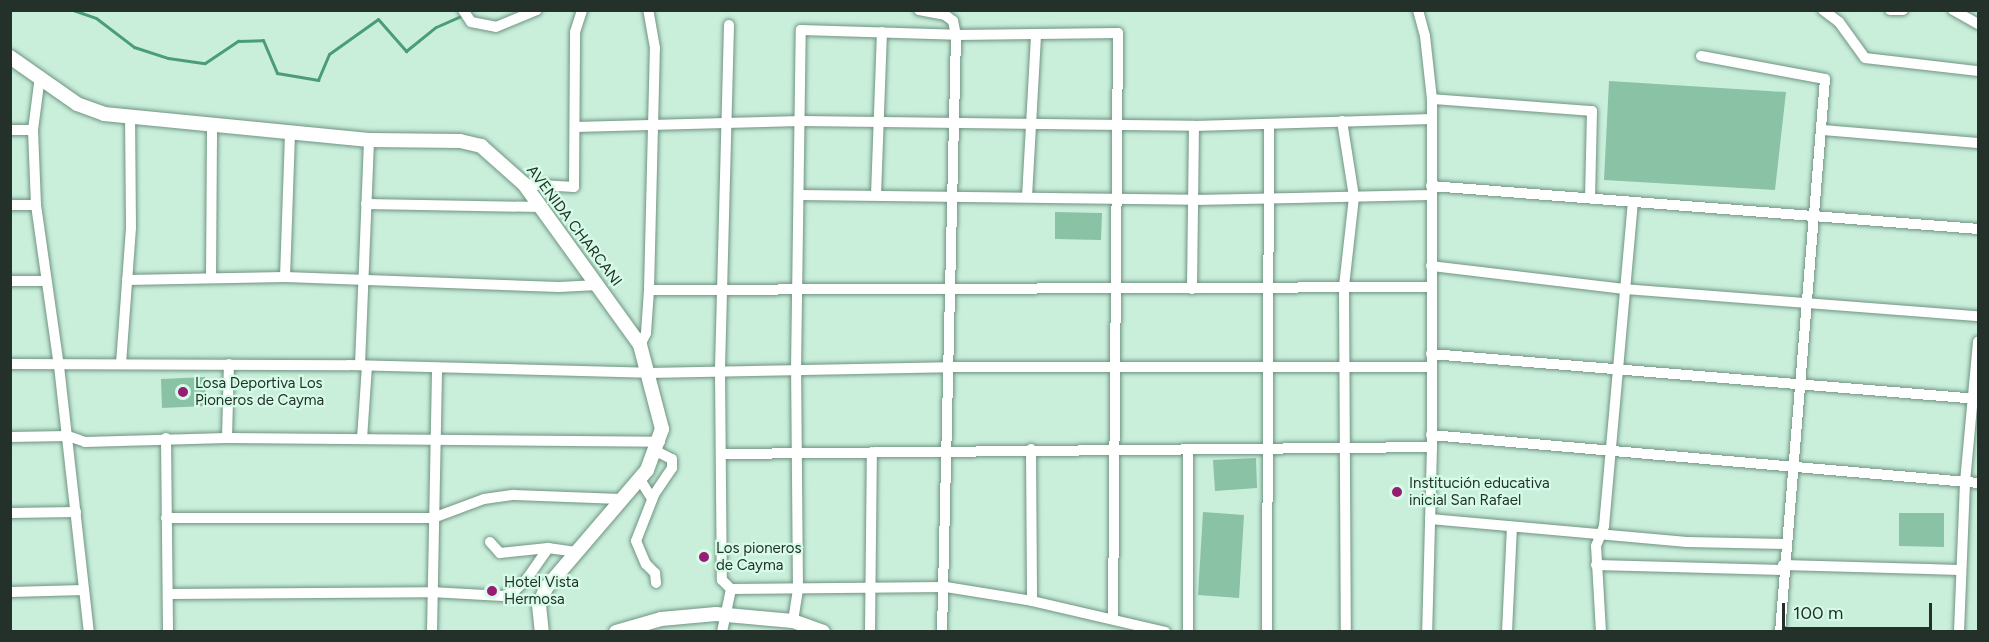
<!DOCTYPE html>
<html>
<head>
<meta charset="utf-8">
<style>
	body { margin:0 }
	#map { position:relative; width:1989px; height:642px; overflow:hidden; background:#c9efdb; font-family:Figtree,sans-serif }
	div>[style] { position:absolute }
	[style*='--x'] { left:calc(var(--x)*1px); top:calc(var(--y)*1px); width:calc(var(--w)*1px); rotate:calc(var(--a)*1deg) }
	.green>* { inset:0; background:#8ac2a6 }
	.stream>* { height:3px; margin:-1.5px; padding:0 1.5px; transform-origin:1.5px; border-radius:1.5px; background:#4b9c78 }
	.roads { filter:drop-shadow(0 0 2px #709482) drop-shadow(0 0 2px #709482) }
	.minor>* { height:10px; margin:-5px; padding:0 5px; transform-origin:5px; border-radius:5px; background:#fff }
	.secondary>* { height:14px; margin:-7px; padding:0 7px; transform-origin:7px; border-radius:7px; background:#fff }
	.dots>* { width:16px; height:16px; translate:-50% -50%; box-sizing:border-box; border:3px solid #d6fce8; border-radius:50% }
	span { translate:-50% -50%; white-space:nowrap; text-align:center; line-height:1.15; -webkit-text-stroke:4.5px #d6fce8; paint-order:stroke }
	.street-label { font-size:15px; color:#23312a }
	.poi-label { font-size:15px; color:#23312a }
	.left { translate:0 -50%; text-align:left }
	.frame { position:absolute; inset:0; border:12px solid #23312a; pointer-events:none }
	.scale { position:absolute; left:1782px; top:603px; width:150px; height:27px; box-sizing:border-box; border:3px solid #23312a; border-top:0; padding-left:8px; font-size:18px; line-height:21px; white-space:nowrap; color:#23312a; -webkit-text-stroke:4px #d6fce8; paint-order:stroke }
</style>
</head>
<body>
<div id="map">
	<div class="green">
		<i style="clip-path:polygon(1609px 81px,1786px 92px,1775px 190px,1604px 180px)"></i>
		<i style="clip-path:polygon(1055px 212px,1102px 213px,1101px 240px,1055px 239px)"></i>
		<i style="clip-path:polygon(205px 377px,206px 406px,162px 408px,161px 379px)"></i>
		<i style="clip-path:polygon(1256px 458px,1257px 488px,1215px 491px,1213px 460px)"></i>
		<i style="clip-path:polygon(1203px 512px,1244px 515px,1239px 598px,1198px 595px)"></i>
		<i style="clip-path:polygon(1899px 513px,1944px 513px,1944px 547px,1899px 546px)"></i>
	</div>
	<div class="stream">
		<i style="--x:73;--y:10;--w:24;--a:19"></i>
		<i style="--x:96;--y:18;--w:48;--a:37.3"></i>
		<i style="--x:134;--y:47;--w:36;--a:18"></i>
		<i style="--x:168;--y:58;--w:37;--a:8"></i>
		<i style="--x:205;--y:63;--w:40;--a:-34"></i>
		<i style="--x:238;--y:41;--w:25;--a:-2"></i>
		<i style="--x:263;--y:40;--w:36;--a:67"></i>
		<i style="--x:277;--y:73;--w:42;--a:9.7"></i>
		<i style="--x:318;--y:80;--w:28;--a:-67"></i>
		<i style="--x:329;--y:54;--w:60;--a:-35.5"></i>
		<i style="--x:378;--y:19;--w:43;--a:48.8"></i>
		<i style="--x:406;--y:51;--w:38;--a:-39"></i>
		<i style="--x:436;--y:27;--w:30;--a:-24"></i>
		<i style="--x:10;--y:11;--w:2;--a:-27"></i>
	</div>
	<div class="roads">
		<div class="minor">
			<i style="--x:463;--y:10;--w:14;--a:56"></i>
			<i style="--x:471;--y:22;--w:25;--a:11"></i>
			<i style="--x:496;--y:27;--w:44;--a:-22.5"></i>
			<i style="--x:919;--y:10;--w:26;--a:11"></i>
			<i style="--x:945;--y:15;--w:10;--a:37"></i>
			<i style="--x:953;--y:21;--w:14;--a:78"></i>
			<i style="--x:956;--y:35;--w:597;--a:91.34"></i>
			<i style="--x:1418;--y:10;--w:27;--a:75"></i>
			<i style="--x:1425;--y:36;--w:63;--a:83.7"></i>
			<i style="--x:1432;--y:99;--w:348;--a:90"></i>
			<i style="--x:1432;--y:447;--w:185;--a:91.5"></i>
			<i style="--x:1823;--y:10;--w:20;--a:37"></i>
			<i style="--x:1839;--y:22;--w:44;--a:54.2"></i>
			<i style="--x:1865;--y:58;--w:114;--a:6.6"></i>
			<i style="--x:1890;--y:10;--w:13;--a:0"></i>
			<i style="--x:1953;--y:10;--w:29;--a:29"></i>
			<i style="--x:729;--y:25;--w:346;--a:91.5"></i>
			<i style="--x:720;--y:371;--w:209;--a:89.5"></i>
			<i style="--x:722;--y:580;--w:13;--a:45"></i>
			<i style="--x:731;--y:589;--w:215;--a:-0.5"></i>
			<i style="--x:946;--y:587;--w:87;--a:9.2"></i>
			<i style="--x:1032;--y:601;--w:137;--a:13.1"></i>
			<i style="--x:1701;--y:56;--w:126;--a:10.5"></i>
			<i style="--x:1825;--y:79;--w:555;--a:94.65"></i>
			<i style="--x:40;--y:76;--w:54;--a:97.4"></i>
			<i style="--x:33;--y:130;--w:75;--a:87.7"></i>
			<i style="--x:36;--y:205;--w:163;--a:81.9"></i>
			<i style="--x:59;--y:366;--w:268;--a:83.6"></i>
			<i style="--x:1432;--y:99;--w:160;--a:4.3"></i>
			<i style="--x:1592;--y:111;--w:87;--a:91.3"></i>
			<i style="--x:1342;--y:121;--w:77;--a:81"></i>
			<i style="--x:1354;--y:197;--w:90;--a:96.4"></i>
			<i style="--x:1344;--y:286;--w:346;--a:89.7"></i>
			<i style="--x:575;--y:127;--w:226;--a:-1.5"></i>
			<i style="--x:801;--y:121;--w:393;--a:0.7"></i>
			<i style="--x:1194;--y:126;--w:238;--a:-1.7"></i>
			<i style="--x:10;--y:130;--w:23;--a:0"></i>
			<i style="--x:1822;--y:130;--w:157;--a:4.8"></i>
			<i style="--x:524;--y:184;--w:50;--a:3.4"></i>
			<i style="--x:574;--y:187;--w:155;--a:-89.6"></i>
			<i style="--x:575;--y:32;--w:23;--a:-72"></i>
			<i style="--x:1431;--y:186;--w:549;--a:4.49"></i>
			<i style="--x:800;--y:195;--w:394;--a:0.7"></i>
			<i style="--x:1194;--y:200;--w:237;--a:-1.2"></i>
			<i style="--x:876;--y:195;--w:163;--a:-87.9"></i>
			<i style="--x:1027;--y:197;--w:163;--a:-86.8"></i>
			<i style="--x:366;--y:204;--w:175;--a:1"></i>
			<i style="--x:10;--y:205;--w:26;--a:0"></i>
			<i style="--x:1431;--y:266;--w:194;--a:6.8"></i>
			<i style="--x:1624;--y:289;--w:355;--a:4.4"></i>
			<i style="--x:285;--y:277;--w:145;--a:-88"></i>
			<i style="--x:211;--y:278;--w:153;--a:-89.6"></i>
			<i style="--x:127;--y:280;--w:158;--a:-1.1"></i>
			<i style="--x:285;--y:277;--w:274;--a:2.1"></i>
			<i style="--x:559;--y:287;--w:39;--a:-3"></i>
			<i style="--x:10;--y:281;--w:35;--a:0"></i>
			<i style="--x:1192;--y:289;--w:163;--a:-89.3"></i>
			<i style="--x:649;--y:290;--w:782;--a:-0.22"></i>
			<i style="--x:640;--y:345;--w:13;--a:-63"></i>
			<i style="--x:646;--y:333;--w:43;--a:-86"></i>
			<i style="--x:649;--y:290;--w:242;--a:-88.6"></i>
			<i style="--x:655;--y:48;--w:39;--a:-100"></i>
			<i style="--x:1431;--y:354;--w:549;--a:4.7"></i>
			<i style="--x:10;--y:364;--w:339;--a:0.2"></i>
			<i style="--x:349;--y:365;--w:299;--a:1.5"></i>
			<i style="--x:648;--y:373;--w:300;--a:-1.1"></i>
			<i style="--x:948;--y:367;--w:483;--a:0"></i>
			<i style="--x:121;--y:364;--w:137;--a:-85.8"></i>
			<i style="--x:131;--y:227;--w:108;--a:-90.5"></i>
			<i style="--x:360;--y:365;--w:225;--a:-87.7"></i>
			<i style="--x:1431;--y:435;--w:549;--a:5.01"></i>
			<i style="--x:10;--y:437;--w:58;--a:-1"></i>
			<i style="--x:68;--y:436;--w:18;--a:19"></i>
			<i style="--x:85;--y:442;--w:142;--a:-1.6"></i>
			<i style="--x:227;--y:438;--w:433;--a:0.5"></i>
			<i style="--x:166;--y:438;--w:194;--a:89.4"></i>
			<i style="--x:227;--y:438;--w:74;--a:-88.5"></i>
			<i style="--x:362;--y:439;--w:73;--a:-86.1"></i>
			<i style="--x:1031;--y:449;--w:152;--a:89.6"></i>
			<i style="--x:656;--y:451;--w:18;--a:27"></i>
			<i style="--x:672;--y:459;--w:9;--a:90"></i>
			<i style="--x:672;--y:468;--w:32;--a:124"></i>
			<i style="--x:654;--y:495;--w:49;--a:111.4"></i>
			<i style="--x:636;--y:541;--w:25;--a:67"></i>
			<i style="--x:646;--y:564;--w:13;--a:45"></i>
			<i style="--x:655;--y:573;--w:10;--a:84"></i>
			<i style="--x:721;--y:454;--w:711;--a:-0.56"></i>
			<i style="--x:639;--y:478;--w:25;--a:58"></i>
			<i style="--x:10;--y:513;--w:66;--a:-0.9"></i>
			<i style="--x:166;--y:518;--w:267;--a:0"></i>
			<i style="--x:433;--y:518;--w:54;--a:-20.4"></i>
			<i style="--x:484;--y:499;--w:30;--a:-8"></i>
			<i style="--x:514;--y:495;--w:107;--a:2.1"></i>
			<i style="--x:1430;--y:519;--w:258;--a:5.1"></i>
			<i style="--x:1687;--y:542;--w:98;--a:1.2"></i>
			<i style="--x:490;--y:542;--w:15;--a:48"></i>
			<i style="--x:500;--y:553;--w:48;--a:-5.9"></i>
			<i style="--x:548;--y:548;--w:28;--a:8"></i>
			<i style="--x:1596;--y:565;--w:187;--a:1.5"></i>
			<i style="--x:1783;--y:565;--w:176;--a:1.6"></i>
			<i style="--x:10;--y:592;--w:74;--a:-1.5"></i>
			<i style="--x:169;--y:594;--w:262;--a:-0.4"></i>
			<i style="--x:431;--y:592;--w:72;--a:3.2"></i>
			<i style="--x:503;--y:596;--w:11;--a:-22"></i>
			<i style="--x:513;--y:592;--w:18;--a:-43"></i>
			<i style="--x:526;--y:580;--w:39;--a:-55"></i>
			<i style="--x:793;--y:621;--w:31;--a:-81"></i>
			<i style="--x:798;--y:590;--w:220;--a:-90.5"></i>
			<i style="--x:796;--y:370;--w:340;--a:-89.2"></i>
			<i style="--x:801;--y:30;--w:155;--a:1.8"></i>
			<i style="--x:956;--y:35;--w:162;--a:-0.7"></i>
			<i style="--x:1118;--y:33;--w:586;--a:90.49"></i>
			<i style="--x:432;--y:632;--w:264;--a:-88.9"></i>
			<i style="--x:722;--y:632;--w:44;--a:-78.2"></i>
			<i style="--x:870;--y:632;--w:180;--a:-89.4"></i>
			<i style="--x:1188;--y:632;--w:183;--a:-90"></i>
			<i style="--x:1267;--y:632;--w:507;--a:-89.77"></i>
			<i style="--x:1507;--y:632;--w:105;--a:-87.3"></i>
			<i style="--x:1601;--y:632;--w:86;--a:-93.3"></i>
			<i style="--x:1596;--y:546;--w:22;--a:-68"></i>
			<i style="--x:1604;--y:526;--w:325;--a:-84.9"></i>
			<i style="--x:1959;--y:632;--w:150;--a:-87.7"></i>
			<i style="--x:1965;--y:482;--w:141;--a:-84.7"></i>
		</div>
		<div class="secondary">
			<i style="--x:10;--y:57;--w:82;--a:35"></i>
			<i style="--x:77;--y:104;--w:29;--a:20"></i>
			<i style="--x:104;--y:114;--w:266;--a:5.6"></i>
			<i style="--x:369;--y:140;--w:91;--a:0.6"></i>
			<i style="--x:460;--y:141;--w:22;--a:13"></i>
			<i style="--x:481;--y:146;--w:57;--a:41.5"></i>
			<i style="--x:524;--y:184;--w:198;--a:54.2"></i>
			<i style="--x:640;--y:345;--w:87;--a:75.3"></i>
			<i style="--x:662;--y:429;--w:44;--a:110.1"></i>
			<i style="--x:647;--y:470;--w:155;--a:130.6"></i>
			<i style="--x:546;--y:588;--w:18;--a:112"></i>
			<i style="--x:539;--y:605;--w:27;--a:84"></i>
			<i style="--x:616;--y:632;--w:47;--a:-16.1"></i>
			<i style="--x:661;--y:619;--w:55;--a:-5.2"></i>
			<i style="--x:716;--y:614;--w:77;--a:5.2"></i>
			<i style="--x:793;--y:621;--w:32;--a:20"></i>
		</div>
	</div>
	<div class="dots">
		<i style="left:183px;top:392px;background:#981c74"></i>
		<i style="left:1397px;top:492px;background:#981c74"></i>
		<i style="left:704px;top:557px;background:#981c74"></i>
		<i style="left:492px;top:591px;background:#981c74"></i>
	</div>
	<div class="street-label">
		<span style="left:574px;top:226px;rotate:53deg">AVENIDA CHARCANI</span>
	</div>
	<div class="poi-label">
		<span class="left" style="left:195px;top:392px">Losa Deportiva Los<br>Pioneros de Cayma</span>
		<span class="left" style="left:1409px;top:492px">Institución educativa<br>inicial San Rafael</span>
		<span class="left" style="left:716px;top:557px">Los pioneros<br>de Cayma</span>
		<span class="left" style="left:504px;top:591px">Hotel Vista<br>Hermosa</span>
	</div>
	<div class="frame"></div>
	<div class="scale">100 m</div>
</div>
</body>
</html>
